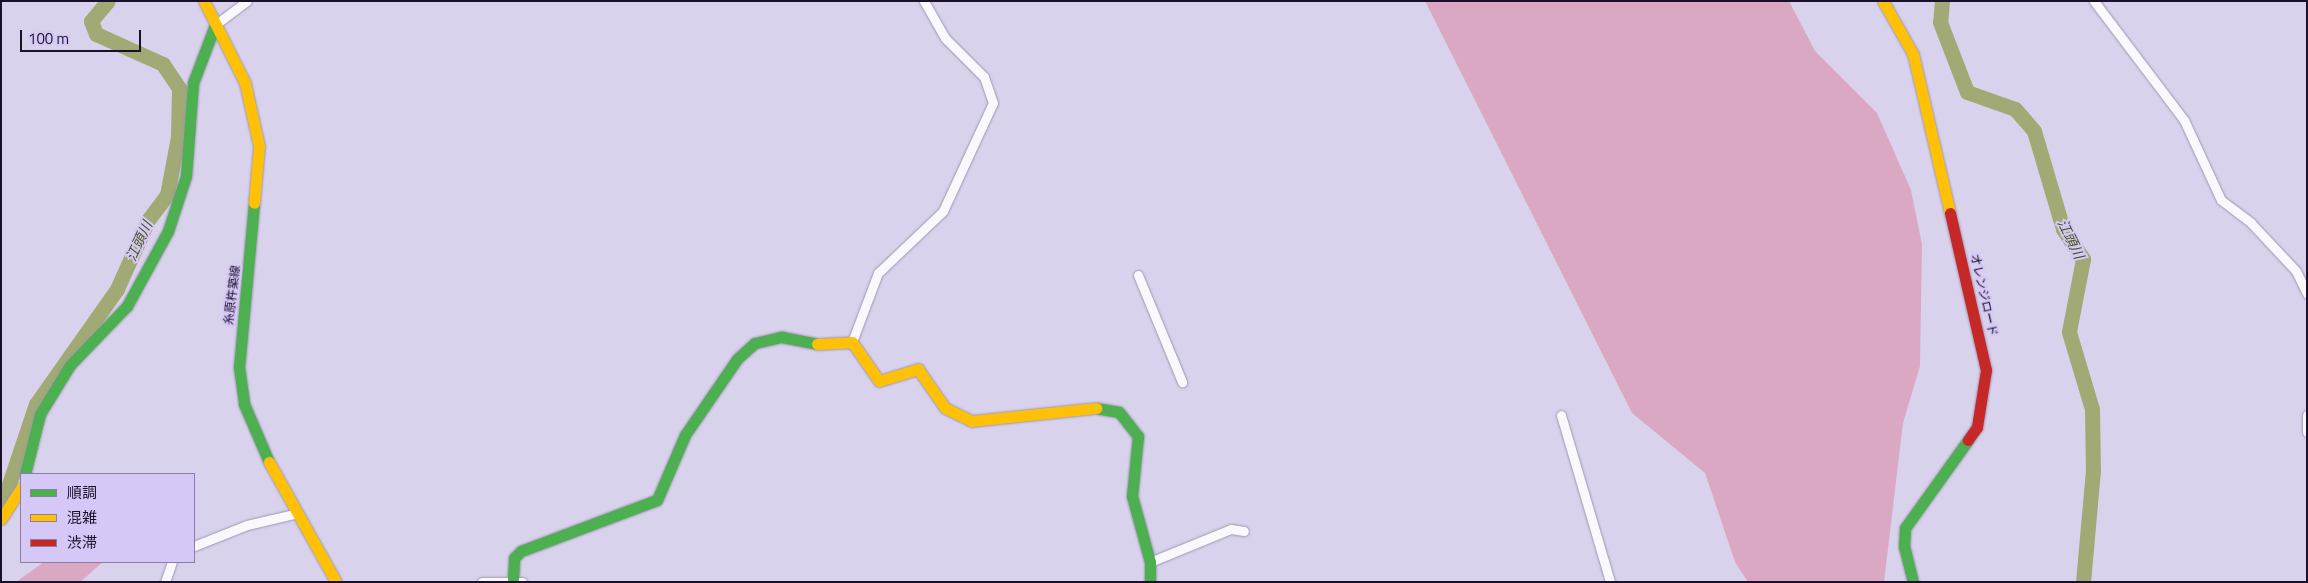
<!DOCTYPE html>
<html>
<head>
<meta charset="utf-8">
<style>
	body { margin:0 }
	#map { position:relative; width:2308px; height:583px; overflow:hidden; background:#d9d2ec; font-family:"Titillium Web","Noto Sans JP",sans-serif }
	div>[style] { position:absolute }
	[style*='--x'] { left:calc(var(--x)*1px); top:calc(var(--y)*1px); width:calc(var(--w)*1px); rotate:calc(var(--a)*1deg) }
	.forest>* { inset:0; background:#dba8c4 }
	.river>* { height:15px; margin:-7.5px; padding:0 7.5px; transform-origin:7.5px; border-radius:7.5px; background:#a1a975 }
	.roads { filter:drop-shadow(0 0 1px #9e97b0) drop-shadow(0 0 1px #9e97b0) }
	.street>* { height:9px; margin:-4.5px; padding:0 4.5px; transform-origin:4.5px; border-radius:4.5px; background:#f9f8fc }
	.fast>* { height:11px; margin:-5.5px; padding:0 5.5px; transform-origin:5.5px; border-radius:5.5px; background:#4caf50 }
	.slow>* { height:11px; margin:-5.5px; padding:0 5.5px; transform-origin:5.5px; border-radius:5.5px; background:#ffc107 }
	.jam>* { height:11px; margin:-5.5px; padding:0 5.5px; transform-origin:5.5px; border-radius:5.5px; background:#c62828 }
	span { translate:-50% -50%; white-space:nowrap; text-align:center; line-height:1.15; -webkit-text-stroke:4px #d5c8f6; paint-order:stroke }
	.street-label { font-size:12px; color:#1a102b }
	.water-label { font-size:14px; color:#475112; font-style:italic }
	.frame { position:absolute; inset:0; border:2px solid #1a102b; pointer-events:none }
	.legend { position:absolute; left:20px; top:473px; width:175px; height:90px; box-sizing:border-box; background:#d5c8f6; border:1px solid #8a7ea5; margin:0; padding:6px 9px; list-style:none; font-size:15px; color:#1a102b }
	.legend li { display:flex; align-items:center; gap:10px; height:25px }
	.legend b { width:25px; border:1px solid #8a7ea5 }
	.scale { position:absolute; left:20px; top:30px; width:121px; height:22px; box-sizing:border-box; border:2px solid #1a102b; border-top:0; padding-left:6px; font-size:15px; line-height:18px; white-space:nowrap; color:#1a102b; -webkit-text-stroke:4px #d5c8f6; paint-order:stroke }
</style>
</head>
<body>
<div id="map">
	<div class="forest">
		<i style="clip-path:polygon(1425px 1px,1789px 1px,1815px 51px,1877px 113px,1911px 190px,1922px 244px,1920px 366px,1903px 423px,1884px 582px,1748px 582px,1735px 562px,1705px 473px,1632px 413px)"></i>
		<i style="clip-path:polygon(44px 562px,103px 562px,80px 582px,16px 582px)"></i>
	</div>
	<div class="river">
		<i style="--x:1942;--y:1;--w:21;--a:95"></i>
		<i style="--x:1940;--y:22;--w:75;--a:68.9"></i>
		<i style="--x:1967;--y:92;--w:51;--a:19.5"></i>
		<i style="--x:2015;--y:109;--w:29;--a:49"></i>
		<i style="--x:2034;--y:131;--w:102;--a:73.5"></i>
		<i style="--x:2063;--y:229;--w:36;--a:56"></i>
		<i style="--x:2083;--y:259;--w:74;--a:100.9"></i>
		<i style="--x:2069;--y:332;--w:80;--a:73.4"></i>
		<i style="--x:2092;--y:409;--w:61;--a:89.1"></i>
		<i style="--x:2093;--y:470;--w:112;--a:95.1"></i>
		<i style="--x:1;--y:508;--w:110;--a:-71.4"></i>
		<i style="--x:36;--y:404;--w:141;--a:-54.8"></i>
		<i style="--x:117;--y:289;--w:76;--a:-65.8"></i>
		<i style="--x:148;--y:220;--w:31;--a:-53"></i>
		<i style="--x:167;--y:195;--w:59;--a:-79.3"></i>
		<i style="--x:178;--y:137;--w:49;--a:-88.8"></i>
		<i style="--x:179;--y:88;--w:29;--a:-124"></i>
		<i style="--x:163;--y:64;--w:73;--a:-155.9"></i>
		<i style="--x:96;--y:34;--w:14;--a:-111"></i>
		<i style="--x:91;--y:21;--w:26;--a:-50"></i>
	</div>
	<div class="roads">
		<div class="street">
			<i style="--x:2094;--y:1;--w:149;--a:52.9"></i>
			<i style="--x:2184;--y:120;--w:88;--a:65.2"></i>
			<i style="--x:2221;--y:200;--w:38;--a:37"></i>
			<i style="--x:2251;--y:223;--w:66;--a:46.8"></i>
			<i style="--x:2296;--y:271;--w:25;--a:64"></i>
			<i style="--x:215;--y:25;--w:40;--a:-37"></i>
			<i style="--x:1138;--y:275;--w:116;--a:67.6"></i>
			<i style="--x:852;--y:342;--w:74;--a:-69.4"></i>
			<i style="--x:878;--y:273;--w:90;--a:-43.6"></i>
			<i style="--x:943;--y:211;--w:119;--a:-65.2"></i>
			<i style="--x:993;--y:103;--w:28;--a:-109"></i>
			<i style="--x:984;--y:77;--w:55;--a:-135"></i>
			<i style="--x:945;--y:38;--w:43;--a:-119.6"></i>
			<i style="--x:1561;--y:415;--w:174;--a:73.6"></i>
			<i style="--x:2307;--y:415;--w:17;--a:90"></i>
			<i style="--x:194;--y:546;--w:57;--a:-21.6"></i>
			<i style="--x:247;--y:525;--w:52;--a:-13.2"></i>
			<i style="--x:1150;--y:562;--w:87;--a:-22.2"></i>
			<i style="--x:1231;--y:529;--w:13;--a:9"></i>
			<i style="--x:165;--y:582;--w:21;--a:-71"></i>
			<i style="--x:482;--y:582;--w:40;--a:0"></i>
		</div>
		<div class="fast">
			<i style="--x:254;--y:203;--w:165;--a:95.2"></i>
			<i style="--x:239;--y:367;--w:37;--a:82"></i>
			<i style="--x:244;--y:404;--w:63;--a:66.7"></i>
			<i style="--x:1096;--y:408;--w:23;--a:10"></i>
			<i style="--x:1119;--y:412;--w:31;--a:52"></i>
			<i style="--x:1138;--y:436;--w:60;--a:95.7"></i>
			<i style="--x:1132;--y:496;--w:68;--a:74.7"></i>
			<i style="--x:1150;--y:562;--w:20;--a:90"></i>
			<i style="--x:25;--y:474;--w:62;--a:-76"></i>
			<i style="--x:40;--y:414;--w:57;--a:-58.5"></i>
			<i style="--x:70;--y:365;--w:82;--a:-46"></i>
			<i style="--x:127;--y:306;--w:85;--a:-61.3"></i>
			<i style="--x:168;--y:231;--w:58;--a:-71.9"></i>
			<i style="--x:186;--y:176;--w:93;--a:-85.7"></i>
			<i style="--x:193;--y:83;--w:62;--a:-69.2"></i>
			<i style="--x:513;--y:579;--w:21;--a:-87"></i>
			<i style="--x:514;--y:558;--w:10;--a:-45"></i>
			<i style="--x:521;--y:551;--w:145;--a:-20.6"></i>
			<i style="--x:657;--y:500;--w:71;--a:-66.7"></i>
			<i style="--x:685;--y:435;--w:92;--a:-55.6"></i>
			<i style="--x:737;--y:359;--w:24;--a:-42"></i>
			<i style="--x:755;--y:343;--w:28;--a:-13"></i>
			<i style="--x:782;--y:337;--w:36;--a:11"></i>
			<i style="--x:1913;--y:582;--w:36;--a:-104"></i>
			<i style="--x:1904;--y:547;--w:19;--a:-87"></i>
			<i style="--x:1905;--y:528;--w:108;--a:-54.4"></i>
		</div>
		<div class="slow">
			<i style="--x:204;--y:1;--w:92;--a:63.4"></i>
			<i style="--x:245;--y:83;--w:65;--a:77.5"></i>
			<i style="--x:259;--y:146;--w:57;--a:95"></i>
			<i style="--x:1883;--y:1;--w:61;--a:60.5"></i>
			<i style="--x:1913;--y:54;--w:163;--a:76.9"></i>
			<i style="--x:817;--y:344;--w:35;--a:-3"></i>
			<i style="--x:852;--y:342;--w:47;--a:55.3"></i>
			<i style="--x:879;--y:381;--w:41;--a:-17.1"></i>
			<i style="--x:918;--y:369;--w:47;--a:55.3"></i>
			<i style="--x:945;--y:408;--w:30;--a:26"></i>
			<i style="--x:972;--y:421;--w:125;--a:-6"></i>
			<i style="--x:269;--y:462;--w:137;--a:60.8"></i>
			<i style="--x:1;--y:519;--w:37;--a:-57"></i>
		</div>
		<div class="jam">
			<i style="--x:1950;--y:213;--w:161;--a:77.1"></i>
			<i style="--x:1986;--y:370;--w:58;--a:99"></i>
			<i style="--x:1977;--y:427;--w:16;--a:125"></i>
		</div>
	</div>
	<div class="street-label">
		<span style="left:232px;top:295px;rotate:-83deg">糸原杵築線</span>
		<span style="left:1984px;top:295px;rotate:77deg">オレンジロード</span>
	</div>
	<div class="water-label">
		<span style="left:2071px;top:239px;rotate:64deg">江頭川</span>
		<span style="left:139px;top:241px;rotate:-65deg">江頭川</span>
	</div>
	<div class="frame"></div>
	<ul class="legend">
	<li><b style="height:6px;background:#4caf50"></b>順調</li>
	<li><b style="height:6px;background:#ffc107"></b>混雑</li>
	<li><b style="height:6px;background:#c62828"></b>渋滞</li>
	</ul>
	<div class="scale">100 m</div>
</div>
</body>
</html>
